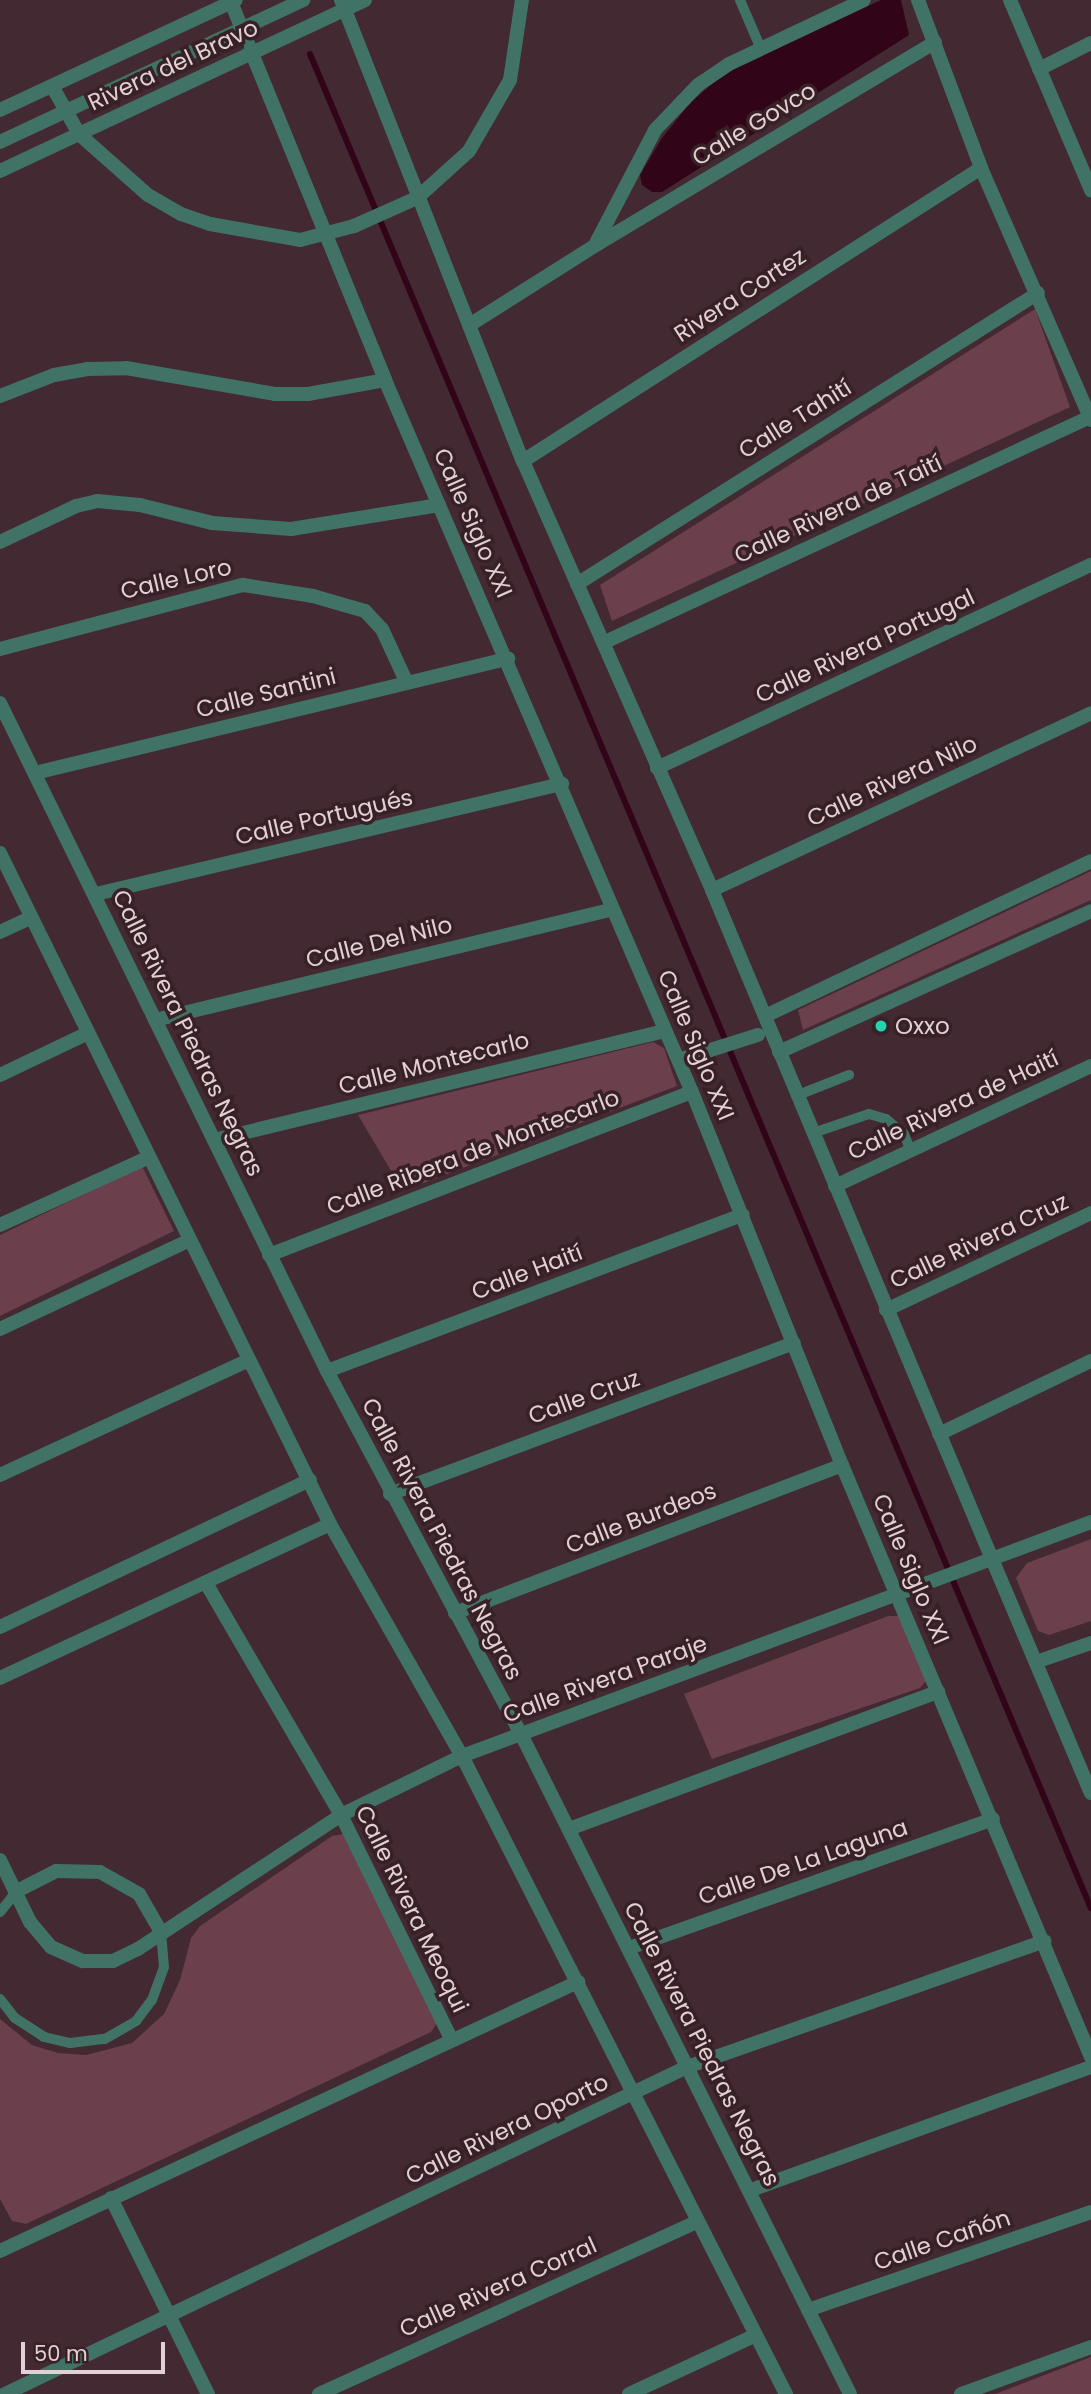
<!DOCTYPE html>
<html>
<head>
<meta charset="utf-8">
<style>
	body { margin:0 }
	#map { position:relative; width:1091px; height:2394px; overflow:hidden; background:#432931; font-family:Poppins,sans-serif }
	div>[style] { position:absolute }
	[style*='--x'] { left:calc(var(--x)*1px); top:calc(var(--y)*1px); width:calc(var(--w)*1px); rotate:calc(var(--a)*1deg) }
	.green>* { inset:0; background:#6b3f4c }
	.water>* { inset:0; background:#320417 }
	.stream>* { height:6px; margin:-3px; padding:0 3px; transform-origin:3px; border-radius:3px; background:#320417 }
	.service>* { height:10px; margin:-5px; padding:0 5px; transform-origin:5px; border-radius:5px; background:#407365 }
	.minor>* { height:14px; margin:-7px; padding:0 7px; transform-origin:7px; border-radius:7px; background:#407365 }
	.tertiary>* { height:14px; margin:-7px; padding:0 7px; transform-origin:7px; border-radius:7px; background:#407365 }
	.dots>* { width:19px; height:19px; translate:-50% -50%; box-sizing:border-box; border:4px solid #382027; border-radius:50% }
	span { translate:-50% -50%; white-space:nowrap; text-align:center; line-height:1.15; -webkit-text-stroke:7px #382027; paint-order:stroke }
	.street-label { font-size:23px; color:#e1d0d4 }
	.poi-label { font-size:23px; color:#e1d0d4 }
	.left { translate:0 -50%; text-align:left }
	.scale { position:absolute; left:21px; top:2342px; width:144px; height:32px; box-sizing:border-box; border:4px solid #e1d0d4; border-top:0; padding-left:9px; font-size:21px; line-height:24px; white-space:nowrap; color:#e1d0d4; -webkit-text-stroke:5px #382027; paint-order:stroke }
</style>
</head>
<body>
<div id="map">
	<div class="green">
		<i style="clip-path:polygon(1035px 309px,1070px 407px,612px 621px,600px 585px)"></i>
		<i style="clip-path:polygon(1091px 871px,1091px 900px,803px 1030px,798px 1010px)"></i>
		<i style="clip-path:polygon(653px 1042px,664px 1048px,677px 1086px,403px 1191px,358px 1115px)"></i>
		<i style="clip-path:polygon(142px 1166px,174px 1231px,0 1316px,0 1235px)"></i>
		<i style="clip-path:polygon(1091px 1539px,1091px 1621px,1049px 1635px,1038px 1631px,1016px 1578px,1027px 1563px)"></i>
		<i style="clip-path:polygon(888px 1616px,899px 1616px,926px 1681px,920px 1688px,712px 1759px,684px 1694px)"></i>
		<i style="clip-path:polygon(343px 1834px,437px 2023px,431px 2032px,26px 2224px,12px 2221px,0 2199px,0 2019px,32px 2045px,58px 2053px,86px 2055px,132px 2043px,164px 2014px,180px 1980px,191px 1938px,200px 1926px,332px 1836px)"></i>
		<i style="clip-path:polygon(1091px 2357px,1091px 2394px,995px 2394px)"></i>
	</div>
	<div class="water">
		<i style="clip-path:polygon(881px 0,901px 0,909px 35px,662px 192px,652px 192px,642px 185px,640px 175px,662px 138px,691px 102px,725px 73px)"></i>
	</div>
	<div class="stream">
		<i style="--x:310;--y:54;--w:2012;--a:67.16"></i>
	</div>
	<div class="service">
		<i style="--x:740;--y:0;--w:53;--a:66.8"></i>
		<i style="--x:798;--y:1095;--w:55;--a:-21.4"></i>
		<i style="--x:813;--y:1133;--w:59;--a:-18.7"></i>
		<i style="--x:869;--y:1114;--w:18;--a:16"></i>
		<i style="--x:886;--y:1119;--w:23;--a:40"></i>
		<i style="--x:904;--y:1134;--w:18;--a:68"></i>
		<i style="--x:0;--y:1912;--w:27;--a:-51"></i>
		<i style="--x:0;--y:1999;--w:24;--a:52"></i>
		<i style="--x:15;--y:2018;--w:35;--a:33"></i>
		<i style="--x:44;--y:2037;--w:27;--a:13"></i>
		<i style="--x:70;--y:2043;--w:35;--a:-7"></i>
		<i style="--x:105;--y:2039;--w:36;--a:-30"></i>
		<i style="--x:136;--y:2021;--w:26;--a:-53"></i>
		<i style="--x:152;--y:2000;--w:35;--a:-70"></i>
		<i style="--x:164;--y:1967;--w:35;--a:-95"></i>
	</div>
	<div class="minor">
		<i style="--x:918;--y:0;--w:179;--a:69.4"></i>
		<i style="--x:981;--y:168;--w:275;--a:66.4"></i>
		<i style="--x:1010;--y:0;--w:207;--a:66.9"></i>
		<i style="--x:231;--y:2;--w:408;--a:67.8"></i>
		<i style="--x:385;--y:380;--w:775;--a:66.68"></i>
		<i style="--x:692;--y:1092;--w:402;--a:68.1"></i>
		<i style="--x:842;--y:1465;--w:642;--a:67.19"></i>
		<i style="--x:1039;--y:69;--w:58;--a:-26.6"></i>
		<i style="--x:52;--y:86;--w:55;--a:60.6"></i>
		<i style="--x:79;--y:134;--w:92;--a:41.5"></i>
		<i style="--x:148;--y:195;--w:38;--a:30"></i>
		<i style="--x:181;--y:214;--w:31;--a:19"></i>
		<i style="--x:210;--y:224;--w:91;--a:10.1"></i>
		<i style="--x:300;--y:240;--w:56;--a:-14.5"></i>
		<i style="--x:354;--y:226;--w:69;--a:-24"></i>
		<i style="--x:417;--y:198;--w:70;--a:-42.1"></i>
		<i style="--x:469;--y:151;--w:82;--a:-60"></i>
		<i style="--x:510;--y:80;--w:81;--a:-81.5"></i>
		<i style="--x:0;--y:110;--w:260;--a:-25"></i>
		<i style="--x:596;--y:243;--w:127;--a:-62.4"></i>
		<i style="--x:655;--y:130;--w:62;--a:-46.3"></i>
		<i style="--x:698;--y:85;--w:37;--a:-34"></i>
		<i style="--x:729;--y:64;--w:149;--a:-25.4"></i>
		<i style="--x:471;--y:324;--w:148;--a:-32.3"></i>
		<i style="--x:596;--y:245;--w:395;--a:-30.9"></i>
		<i style="--x:0;--y:396;--w:58;--a:-21.3"></i>
		<i style="--x:54;--y:375;--w:34;--a:-10"></i>
		<i style="--x:87;--y:369;--w:39;--a:-1"></i>
		<i style="--x:126;--y:368;--w:151;--a:9.9"></i>
		<i style="--x:275;--y:394;--w:33;--a:0"></i>
		<i style="--x:308;--y:394;--w:78;--a:-10.3"></i>
		<i style="--x:523;--y:461;--w:544;--a:-32.61"></i>
		<i style="--x:0;--y:542;--w:84;--a:-25.3"></i>
		<i style="--x:76;--y:506;--w:22;--a:-13"></i>
		<i style="--x:97;--y:501;--w:43;--a:5.3"></i>
		<i style="--x:140;--y:505;--w:74;--a:14"></i>
		<i style="--x:212;--y:523;--w:79;--a:4.3"></i>
		<i style="--x:291;--y:529;--w:150;--a:-9.2"></i>
		<i style="--x:577;--y:584;--w:545;--a:-32.26"></i>
		<i style="--x:605;--y:642;--w:535;--a:-24.89"></i>
		<i style="--x:0;--y:649;--w:251;--a:-14.8"></i>
		<i style="--x:243;--y:585;--w:71;--a:8.9"></i>
		<i style="--x:313;--y:596;--w:54;--a:16.1"></i>
		<i style="--x:365;--y:611;--w:25;--a:47"></i>
		<i style="--x:382;--y:629;--w:57;--a:65.2"></i>
		<i style="--x:0;--y:703;--w:744;--a:63.92"></i>
		<i style="--x:327;--y:1371;--w:412;--a:61.9"></i>
		<i style="--x:521;--y:1734;--w:737;--a:63.5"></i>
		<i style="--x:657;--y:768;--w:479;--a:-25.1"></i>
		<i style="--x:35;--y:773;--w:487;--a:-13.6"></i>
		<i style="--x:0;--y:853;--w:748;--a:63.81"></i>
		<i style="--x:330;--y:1524;--w:267;--a:60.4"></i>
		<i style="--x:462;--y:1756;--w:716;--a:63.08"></i>
		<i style="--x:712;--y:890;--w:418;--a:-25"></i>
		<i style="--x:96;--y:894;--w:479;--a:-13.3"></i>
		<i style="--x:0;--y:932;--w:33;--a:-25"></i>
		<i style="--x:155;--y:1020;--w:471;--a:-13.6"></i>
		<i style="--x:679;--y:1060;--w:83;--a:-17.6"></i>
		<i style="--x:0;--y:1075;--w:95;--a:-25.5"></i>
		<i style="--x:214;--y:1140;--w:463;--a:-13.6"></i>
		<i style="--x:835;--y:1186;--w:283;--a:-25.1"></i>
		<i style="--x:0;--y:1225;--w:162;--a:-24.5"></i>
		<i style="--x:269;--y:1255;--w:453;--a:-21.1"></i>
		<i style="--x:886;--y:1310;--w:227;--a:-25.3"></i>
		<i style="--x:0;--y:1329;--w:208;--a:-25.1"></i>
		<i style="--x:327;--y:1371;--w:444;--a:-20.6"></i>
		<i style="--x:939;--y:1434;--w:169;--a:-25.7"></i>
		<i style="--x:0;--y:1475;--w:274;--a:-24.8"></i>
		<i style="--x:390;--y:1494;--w:431;--a:-20.5"></i>
		<i style="--x:992;--y:1559;--w:254;--a:67.1"></i>
		<i style="--x:206;--y:1583;--w:268;--a:59.8"></i>
		<i style="--x:341;--y:1815;--w:250;--a:63.8"></i>
		<i style="--x:455;--y:1613;--w:414;--a:-20.9"></i>
		<i style="--x:0;--y:1627;--w:343;--a:-25.4"></i>
		<i style="--x:1036;--y:1662;--w:58;--a:-19.1"></i>
		<i style="--x:0;--y:1678;--w:364;--a:-25"></i>
		<i style="--x:569;--y:1829;--w:394;--a:-20.4"></i>
		<i style="--x:629;--y:1948;--w:386;--a:-19.5"></i>
		<i style="--x:751;--y:2190;--w:362;--a:-19.9"></i>
		<i style="--x:111;--y:2198;--w:219;--a:63.7"></i>
		<i style="--x:0;--y:2251;--w:638;--a:-24.96"></i>
		<i style="--x:808;--y:2310;--w:299;--a:-19.1"></i>
		<i style="--x:5;--y:2394;--w:756;--a:-25.62"></i>
		<i style="--x:687;--y:2067;--w:379;--a:-19.4"></i>
		<i style="--x:319;--y:2394;--w:414;--a:-24.5"></i>
		<i style="--x:629;--y:2394;--w:138;--a:-24.9"></i>
		<i style="--x:961;--y:2394;--w:138;--a:-19.9"></i>
	</div>
	<div class="tertiary">
		<i style="--x:341;--y:0;--w:496;--a:68.5"></i>
		<i style="--x:523;--y:461;--w:469;--a:66.2"></i>
		<i style="--x:712;--y:890;--w:725;--a:67.29"></i>
		<i style="--x:0;--y:142;--w:335;--a:-25.1"></i>
		<i style="--x:0;--y:171;--w:403;--a:-25.1"></i>
		<i style="--x:765;--y:1016;--w:361;--a:-25.4"></i>
		<i style="--x:779;--y:1052;--w:342;--a:-24.3"></i>
		<i style="--x:0;--y:1860;--w:69;--a:64.2"></i>
		<i style="--x:30;--y:1922;--w:33;--a:50"></i>
		<i style="--x:51;--y:1947;--w:35;--a:24"></i>
		<i style="--x:83;--y:1961;--w:30;--a:0"></i>
		<i style="--x:113;--y:1961;--w:28;--a:-26"></i>
		<i style="--x:138;--y:1949;--w:243;--a:-33.4"></i>
		<i style="--x:341;--y:1815;--w:135;--a:-26"></i>
		<i style="--x:462;--y:1756;--w:671;--a:-20.41"></i>
		<i style="--x:17;--y:1891;--w:44;--a:-27.1"></i>
		<i style="--x:56;--y:1871;--w:44;--a:1.3"></i>
		<i style="--x:100;--y:1872;--w:45;--a:29.4"></i>
		<i style="--x:139;--y:1894;--w:44;--a:59.9"></i>
	</div>
	<div class="dots">
		<i style="left:881px;top:1026px;background:#20d5b0"></i>
	</div>
	<div class="street-label">
		<span style="left:173px;top:65px;rotate:-25deg">Rivera del Bravo</span>
		<span style="left:754px;top:124px;rotate:-31deg">Calle Govco</span>
		<span style="left:740px;top:295px;rotate:-33deg">Rivera Cortez</span>
		<span style="left:795px;top:419px;rotate:-32deg">Calle Tahití</span>
		<span style="left:838px;top:509px;rotate:-25deg">Calle Rivera de Taití</span>
		<span style="left:473px;top:523px;rotate:66deg">Calle Siglo XXI</span>
		<span style="left:176px;top:579px;rotate:-13deg">Calle Loro</span>
		<span style="left:865px;top:646px;rotate:-25deg">Calle Rivera Portugal</span>
		<span style="left:266px;top:693px;rotate:-14deg">Calle Santini</span>
		<span style="left:892px;top:781px;rotate:-25deg">Calle Rivera Nilo</span>
		<span style="left:324px;top:817px;rotate:-13deg">Calle Portugués</span>
		<span style="left:379px;top:942px;rotate:-14deg">Calle Del Nilo</span>
		<span style="left:188px;top:1033px;rotate:64deg">Calle Rivera Piedras Negras</span>
		<span style="left:696px;top:1045px;rotate:67deg">Calle Siglo XXI</span>
		<span style="left:434px;top:1063px;rotate:-14deg">Calle Montecarlo</span>
		<span style="left:953px;top:1105px;rotate:-25deg">Calle Rivera de Haití</span>
		<span style="left:473px;top:1152px;rotate:-21deg">Calle Ribera de Montecarlo</span>
		<span style="left:979px;top:1241px;rotate:-25deg">Calle Rivera Cruz</span>
		<span style="left:527px;top:1272px;rotate:-21deg">Calle Haití</span>
		<span style="left:584px;top:1397px;rotate:-20deg">Calle Cruz</span>
		<span style="left:641px;top:1518px;rotate:-21deg">Calle Burdeos</span>
		<span style="left:442px;top:1539px;rotate:62deg">Calle Rivera Piedras Negras</span>
		<span style="left:911px;top:1569px;rotate:67deg">Calle Siglo XXI</span>
		<span style="left:605px;top:1679px;rotate:-20deg">Calle Rivera Paraje</span>
		<span style="left:803px;top:1862px;rotate:-19deg">Calle De La Laguna</span>
		<span style="left:412px;top:1909px;rotate:64deg">Calle Rivera Meoqui</span>
		<span style="left:702px;top:2044px;rotate:63deg">Calle Rivera Piedras Negras</span>
		<span style="left:507px;top:2129px;rotate:-26deg">Calle Rivera Oporto</span>
		<span style="left:942px;top:2240px;rotate:-19deg">Calle Cañón</span>
		<span style="left:498px;top:2287px;rotate:-24deg">Calle Rivera Corral</span>
	</div>
	<div class="poi-label">
		<span class="left" style="left:895px;top:1026px">Oxxo</span>
	</div>
	<div class="scale">50 m</div>
</div>
</body>
</html>
